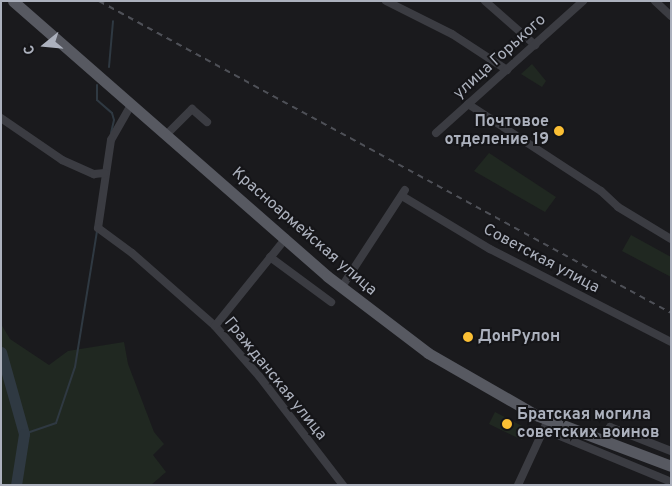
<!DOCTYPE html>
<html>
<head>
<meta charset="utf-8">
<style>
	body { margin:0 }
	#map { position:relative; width:672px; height:486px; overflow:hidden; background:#1a1a1d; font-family:Overpass,sans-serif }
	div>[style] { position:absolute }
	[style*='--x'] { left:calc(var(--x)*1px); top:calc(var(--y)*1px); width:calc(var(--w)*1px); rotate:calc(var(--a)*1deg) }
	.green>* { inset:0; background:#202821 }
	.stream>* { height:2px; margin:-1px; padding:0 1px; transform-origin:1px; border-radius:1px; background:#2f3942 }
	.river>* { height:11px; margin:-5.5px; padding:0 5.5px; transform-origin:5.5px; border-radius:5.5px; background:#2f3942 }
	.street>* { height:8px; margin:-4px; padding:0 4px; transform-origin:4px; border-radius:4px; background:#3b3c42 }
	.primary>* { height:11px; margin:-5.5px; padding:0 5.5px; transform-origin:5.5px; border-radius:5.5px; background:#575961 }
	.rail>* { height:2px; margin-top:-1px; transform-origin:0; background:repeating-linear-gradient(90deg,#4e5057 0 6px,transparent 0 11px) }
	.dots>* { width:14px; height:14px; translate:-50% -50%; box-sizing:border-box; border:2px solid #151518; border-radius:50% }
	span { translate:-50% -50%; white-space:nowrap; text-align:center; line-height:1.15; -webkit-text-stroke:4px #151518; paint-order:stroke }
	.street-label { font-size:16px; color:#acb1bd }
	.poi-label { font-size:16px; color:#acb1bd; font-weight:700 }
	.right { translate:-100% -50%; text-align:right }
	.left { translate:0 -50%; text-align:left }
	.frame { position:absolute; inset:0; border:2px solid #acb1bd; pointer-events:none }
	.north { position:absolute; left:20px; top:20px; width:50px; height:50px; -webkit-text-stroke:4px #151518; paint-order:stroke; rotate:253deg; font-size:14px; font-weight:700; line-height:20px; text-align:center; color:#acb1bd }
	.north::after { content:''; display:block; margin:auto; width:18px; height:22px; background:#acb1bd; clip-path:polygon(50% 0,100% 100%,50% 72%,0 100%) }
</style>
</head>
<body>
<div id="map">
	<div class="green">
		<i style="clip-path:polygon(532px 64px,546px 81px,542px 87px,521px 74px)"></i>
		<i style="clip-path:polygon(489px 153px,556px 197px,545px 212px,474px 171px)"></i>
		<i style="clip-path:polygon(631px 235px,671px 257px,671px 277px,622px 251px)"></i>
		<i style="clip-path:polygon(1px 324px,10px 339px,49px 365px,68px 351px,124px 342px,128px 364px,154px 432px,164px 444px,153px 455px,166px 472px,151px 485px,1px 485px)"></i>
		<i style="clip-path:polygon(495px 412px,528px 429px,522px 440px,489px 424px)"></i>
	</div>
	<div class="stream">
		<i style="--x:109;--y:67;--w:46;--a:-85"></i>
		<i style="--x:97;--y:85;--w:15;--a:90"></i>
		<i style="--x:97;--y:100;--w:20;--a:41"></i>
		<i style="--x:112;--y:113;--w:7;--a:74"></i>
		<i style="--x:114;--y:120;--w:13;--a:103"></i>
		<i style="--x:24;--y:434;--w:34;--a:-19"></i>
		<i style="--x:56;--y:423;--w:59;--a:-71.3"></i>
		<i style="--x:75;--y:367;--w:138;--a:-80.8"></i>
	</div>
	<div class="river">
		<i style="--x:1;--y:352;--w:85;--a:74.3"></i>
		<i style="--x:24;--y:434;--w:52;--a:98.9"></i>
	</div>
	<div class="street">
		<i style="--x:386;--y:1;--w:74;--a:26.6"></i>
		<i style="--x:452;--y:34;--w:66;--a:33.2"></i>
		<i style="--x:485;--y:1;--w:67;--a:41.3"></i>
		<i style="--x:655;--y:1;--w:22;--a:43"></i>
		<i style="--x:468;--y:104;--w:159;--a:33.2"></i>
		<i style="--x:601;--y:191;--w:23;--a:43"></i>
		<i style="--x:618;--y:207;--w:62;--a:31.1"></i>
		<i style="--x:131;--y:105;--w:40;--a:119.7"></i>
		<i style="--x:111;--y:140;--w:89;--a:98.4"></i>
		<i style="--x:98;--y:228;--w:42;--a:36.3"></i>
		<i style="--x:132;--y:253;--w:111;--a:41.3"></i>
		<i style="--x:215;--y:326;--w:67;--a:48.7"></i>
		<i style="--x:259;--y:376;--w:138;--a:52.4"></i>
		<i style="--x:1;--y:118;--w:74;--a:34.5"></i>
		<i style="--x:62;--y:160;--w:35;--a:24"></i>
		<i style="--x:94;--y:174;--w:11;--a:-5"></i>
		<i style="--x:436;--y:133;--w:198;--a:-41.9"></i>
		<i style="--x:166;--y:135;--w:37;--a:-45"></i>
		<i style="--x:192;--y:109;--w:20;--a:41"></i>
		<i style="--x:402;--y:196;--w:103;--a:31.1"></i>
		<i style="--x:490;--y:249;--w:203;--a:27.2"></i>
		<i style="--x:270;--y:257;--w:76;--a:36.4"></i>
		<i style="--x:341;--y:288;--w:117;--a:-56.9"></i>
		<i style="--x:215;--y:326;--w:113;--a:-51.1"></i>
		<i style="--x:560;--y:436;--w:116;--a:22.4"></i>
		<i style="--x:605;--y:440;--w:14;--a:-69"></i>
		<i style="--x:610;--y:427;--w:66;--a:21.5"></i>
		<i style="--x:518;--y:485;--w:72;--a:-65.2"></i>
	</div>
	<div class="primary">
		<i style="--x:13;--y:1;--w:417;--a:41.2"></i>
		<i style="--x:327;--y:276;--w:127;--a:37.3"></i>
		<i style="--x:428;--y:353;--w:125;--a:29.9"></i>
		<i style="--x:536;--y:415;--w:144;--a:20.7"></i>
	</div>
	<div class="rail">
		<i style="--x:99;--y:1;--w:652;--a:28.61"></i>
	</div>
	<div class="dots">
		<i style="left:559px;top:131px;background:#fbbf34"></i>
		<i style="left:468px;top:337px;background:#fbbf34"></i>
		<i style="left:507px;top:424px;background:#fbbf34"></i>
	</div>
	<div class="street-label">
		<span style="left:500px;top:57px;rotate:-42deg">улица Горького</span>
		<span style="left:304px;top:232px;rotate:41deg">Красноармейская улица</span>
		<span style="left:541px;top:259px;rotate:28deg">Советская улица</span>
		<span style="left:275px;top:379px;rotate:51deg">Гражданская улица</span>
	</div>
	<div class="poi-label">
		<span class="right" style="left:549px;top:131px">Почтовое<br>отделение 19</span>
		<span class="left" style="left:478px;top:337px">ДонРулон</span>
		<span class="left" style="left:517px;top:424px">Братская могила<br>советских воинов</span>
	</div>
	<div class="frame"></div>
	<div class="north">С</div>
</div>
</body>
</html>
